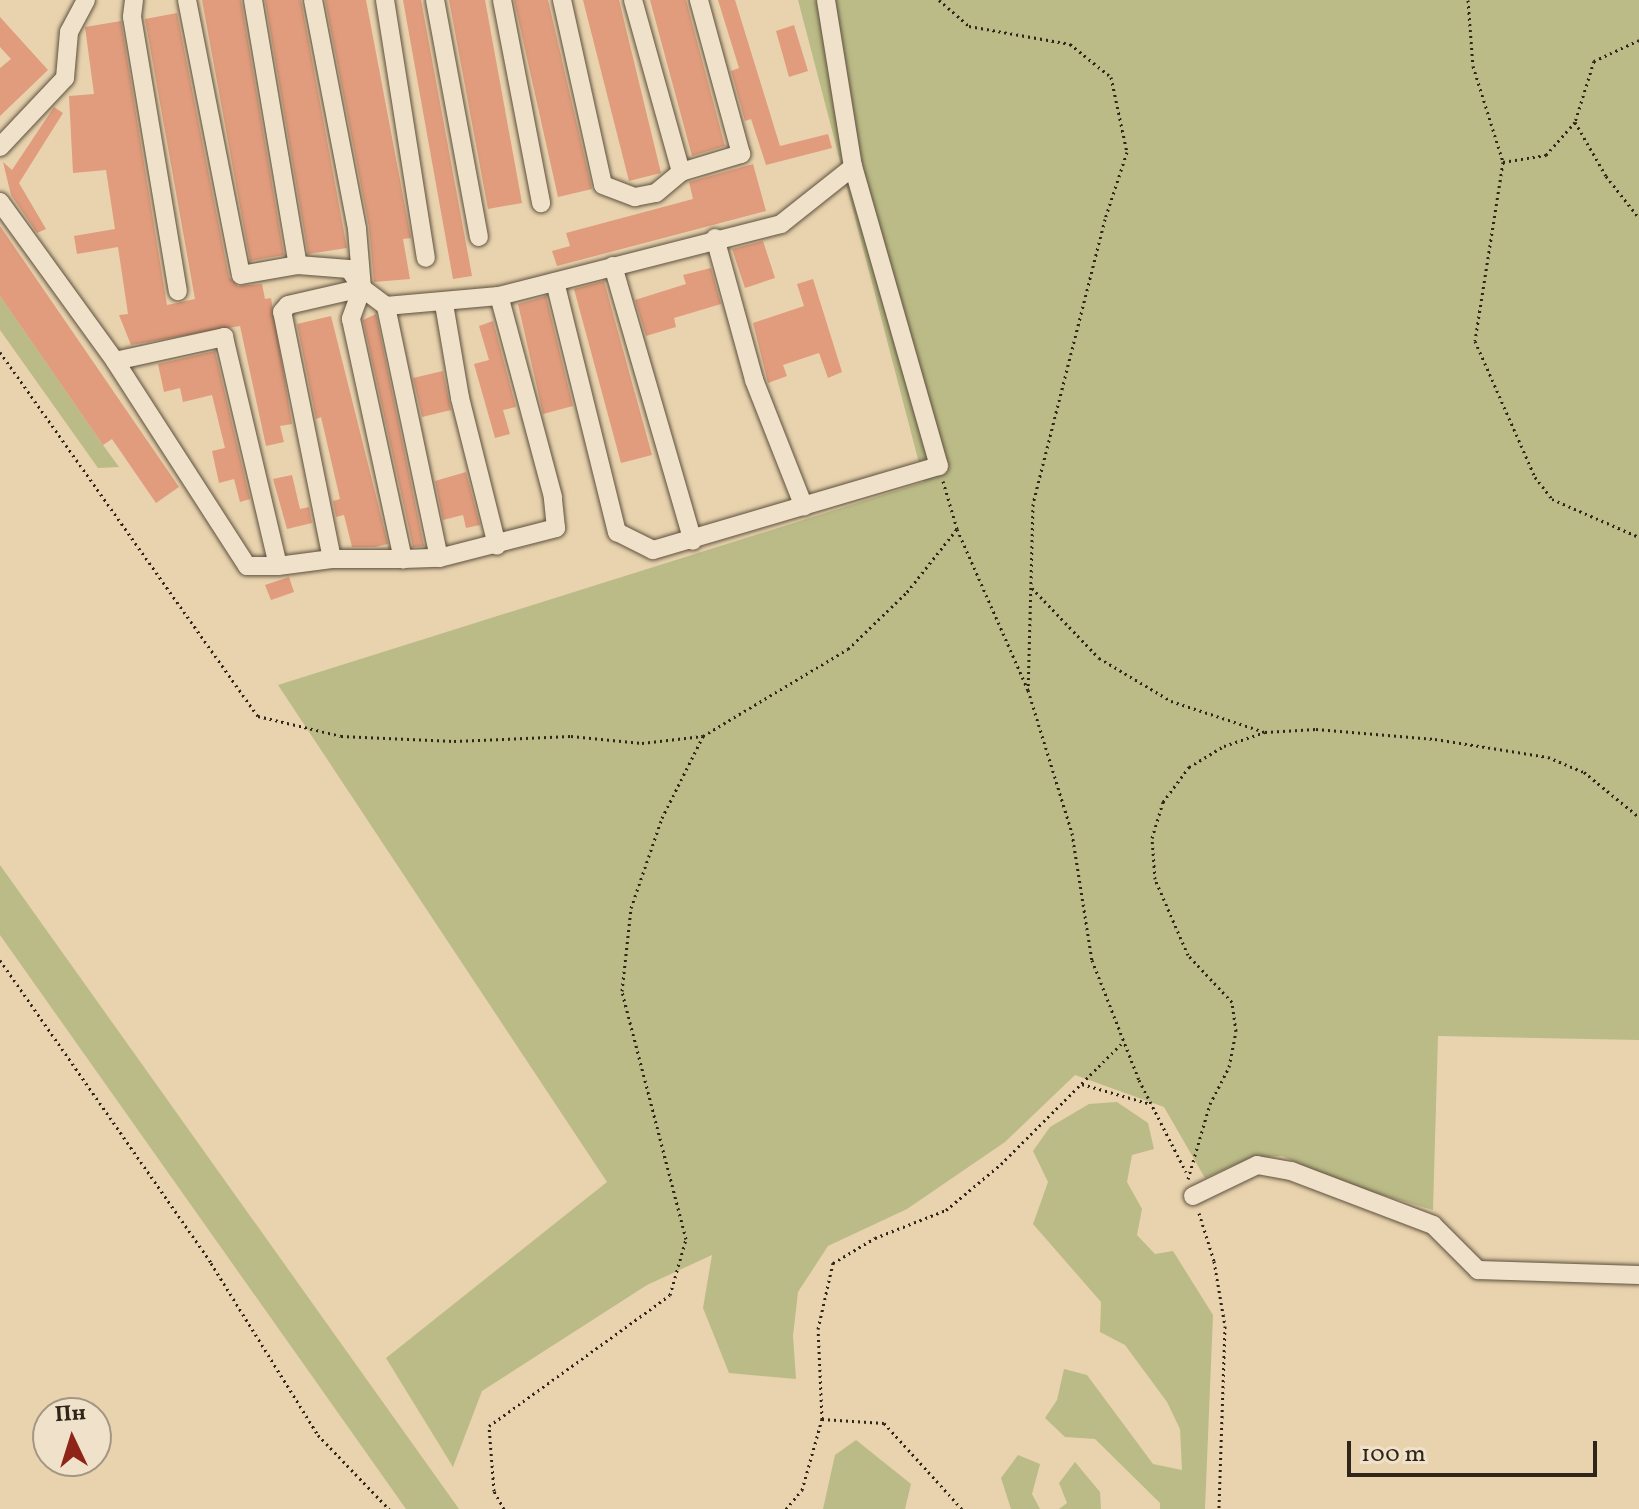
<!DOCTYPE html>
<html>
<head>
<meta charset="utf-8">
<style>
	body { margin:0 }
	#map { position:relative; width:1639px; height:1509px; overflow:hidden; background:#e8d3ae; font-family:Vollkorn,serif }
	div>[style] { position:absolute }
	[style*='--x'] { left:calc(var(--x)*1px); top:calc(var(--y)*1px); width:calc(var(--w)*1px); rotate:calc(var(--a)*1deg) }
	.green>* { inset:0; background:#bbbb87 }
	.building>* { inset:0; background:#e09c7d }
	.path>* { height:3px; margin-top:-1.5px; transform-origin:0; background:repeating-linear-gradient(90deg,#302519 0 2px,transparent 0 6px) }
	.roads { filter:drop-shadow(0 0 2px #5e503e) drop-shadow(0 0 2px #5e503e) }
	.minor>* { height:18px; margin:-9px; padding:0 9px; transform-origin:9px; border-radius:9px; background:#f0e2ca }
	span { translate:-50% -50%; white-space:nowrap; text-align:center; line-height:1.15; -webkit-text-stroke:7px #f0e2ca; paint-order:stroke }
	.north { position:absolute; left:32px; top:1397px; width:80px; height:80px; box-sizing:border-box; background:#f0e2ca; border:2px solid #a39683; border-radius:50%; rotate:356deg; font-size:22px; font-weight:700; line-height:32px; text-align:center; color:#302519 }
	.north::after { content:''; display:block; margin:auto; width:28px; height:36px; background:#8f2418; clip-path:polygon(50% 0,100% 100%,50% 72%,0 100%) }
	.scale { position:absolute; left:1347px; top:1441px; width:250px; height:36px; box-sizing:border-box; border:4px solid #302519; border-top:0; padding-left:10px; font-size:24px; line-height:28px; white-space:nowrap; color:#302519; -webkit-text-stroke:6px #f0e2ca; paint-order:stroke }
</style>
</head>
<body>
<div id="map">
	<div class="green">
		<i style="clip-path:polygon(798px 0,1639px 0,1639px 1040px,1438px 1036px,1433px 1210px,1339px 1182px,1282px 1156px,1250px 1158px,1205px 1178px,1164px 1107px,1075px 1075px,1005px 1142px,907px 1209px,828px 1246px,798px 1292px,793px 1336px,796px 1379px,729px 1373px,703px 1308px,712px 1255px,647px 1285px,482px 1391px,453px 1467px,386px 1358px,607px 1182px,278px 685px,924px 482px)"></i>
		<i style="clip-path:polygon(0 296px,103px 445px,119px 467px,98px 468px,0 330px)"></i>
		<i style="clip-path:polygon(0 865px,459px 1509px,406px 1509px,0 935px)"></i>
		<i style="clip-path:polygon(1117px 1102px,1148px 1123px,1154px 1149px,1132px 1155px,1127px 1182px,1142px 1209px,1137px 1235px,1155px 1254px,1173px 1251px,1213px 1315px,1205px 1509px,1160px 1509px,1160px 1503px,1095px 1439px,1065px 1437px,1045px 1418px,1057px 1400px,1064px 1369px,1087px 1375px,1153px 1464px,1182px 1470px,1180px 1429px,1167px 1402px,1125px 1345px,1100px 1332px,1101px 1302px,1033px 1224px,1048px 1182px,1033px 1151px,1050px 1127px,1089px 1104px)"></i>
		<i style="clip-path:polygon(856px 1440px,911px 1484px,905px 1509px,823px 1509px,835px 1455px)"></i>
		<i style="clip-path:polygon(1018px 1455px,1040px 1464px,1032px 1494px,1040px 1509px,1011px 1509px,1001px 1478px)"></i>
		<i style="clip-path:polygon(1075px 1462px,1100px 1492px,1101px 1509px,1059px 1509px,1067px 1503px,1059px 1483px)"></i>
	</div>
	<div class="building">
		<i style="clip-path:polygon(202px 0,241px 0,284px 255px,250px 261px)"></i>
		<i style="clip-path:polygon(265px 0,301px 0,347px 248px,308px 254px)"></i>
		<i style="clip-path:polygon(325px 0,366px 0,411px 238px,403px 239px,410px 279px,374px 282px,369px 227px)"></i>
		<i style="clip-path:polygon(403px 0,421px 0,472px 276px,453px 279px)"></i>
		<i style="clip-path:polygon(449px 0,485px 0,522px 203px,488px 209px)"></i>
		<i style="clip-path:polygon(514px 0,548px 0,592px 189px,558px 197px)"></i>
		<i style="clip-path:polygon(583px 0,619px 0,661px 173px,629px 181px)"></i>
		<i style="clip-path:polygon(650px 0,686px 0,725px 146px,692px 156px)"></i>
		<i style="clip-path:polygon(718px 0,735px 0,780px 146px,828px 134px,832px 148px,766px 165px,751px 119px,745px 121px,731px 71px,739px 68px)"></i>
		<i style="clip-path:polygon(177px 13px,229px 277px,238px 286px,262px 284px,265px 299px,271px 298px,292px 424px,280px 426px,284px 442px,266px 446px,240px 326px,131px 345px,119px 315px,128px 314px,118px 247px,77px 254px,74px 236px,115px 229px,106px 170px,73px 173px,69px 96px,94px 94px,85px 27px,121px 21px,167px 305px,195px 299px,145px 19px)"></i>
		<i style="clip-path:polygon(0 17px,48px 70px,0 116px,0 68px,11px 59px,0 47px)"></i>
		<i style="clip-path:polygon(794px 25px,808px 71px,789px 77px,776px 31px)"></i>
		<i style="clip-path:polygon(54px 107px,63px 113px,19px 183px,46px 229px,37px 233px,11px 195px,3px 162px,12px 170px)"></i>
		<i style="clip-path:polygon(753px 164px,766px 211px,557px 266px,552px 251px,570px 246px,566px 233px,693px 199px,689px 182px)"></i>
		<i style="clip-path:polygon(0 226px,179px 487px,156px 503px,112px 439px,103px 445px,0 296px)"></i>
		<i style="clip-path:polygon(763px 241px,775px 278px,745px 288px,732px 249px)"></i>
		<i style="clip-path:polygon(711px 268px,721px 304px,674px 318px,676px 327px,646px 336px,635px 300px,686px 284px,683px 275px)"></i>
		<i style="clip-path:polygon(813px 279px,842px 372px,828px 378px,819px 353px,783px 365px,787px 376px,768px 383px,753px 323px,804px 306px,797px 284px)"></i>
		<i style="clip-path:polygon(604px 281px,652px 455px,621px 463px,574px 289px)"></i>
		<i style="clip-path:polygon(546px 296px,573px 406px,543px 414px,518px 304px)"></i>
		<i style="clip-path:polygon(376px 314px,424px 546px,413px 547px,363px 320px)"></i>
		<i style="clip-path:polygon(331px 316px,388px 544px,375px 547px,352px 547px,344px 515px,336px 517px,333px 501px,340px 499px,321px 417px,316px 419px,297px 324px)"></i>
		<i style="clip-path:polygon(493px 321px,516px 407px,503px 410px,510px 434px,495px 438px,474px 364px,489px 360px,479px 326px)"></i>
		<i style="clip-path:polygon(215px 351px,250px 499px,240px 502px,234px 479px,219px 483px,212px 451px,225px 448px,212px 395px,183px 402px,180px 388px,164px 392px,158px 364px)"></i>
		<i style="clip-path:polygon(443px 371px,451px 410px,422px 417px,413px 378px)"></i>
		<i style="clip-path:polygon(466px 472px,480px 525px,466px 528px,463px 515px,443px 520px,435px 481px)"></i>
		<i style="clip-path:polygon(292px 475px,300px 509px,309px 507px,312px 523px,287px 529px,273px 479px)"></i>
		<i style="clip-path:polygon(289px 577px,294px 592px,271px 600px,265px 585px)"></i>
	</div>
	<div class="path">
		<i style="--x:939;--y:0;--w:40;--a:41"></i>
		<i style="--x:969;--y:26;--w:103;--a:10.1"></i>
		<i style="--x:1070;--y:44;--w:53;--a:38.8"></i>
		<i style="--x:1111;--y:77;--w:77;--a:78"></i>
		<i style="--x:1127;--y:152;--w:71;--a:108.2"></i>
		<i style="--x:1105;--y:219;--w:294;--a:104.2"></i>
		<i style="--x:1033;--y:504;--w:186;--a:91.5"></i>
		<i style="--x:1468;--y:0;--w:66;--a:85.7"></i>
		<i style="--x:1473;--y:66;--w:101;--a:72.6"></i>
		<i style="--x:1503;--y:162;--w:181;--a:98.9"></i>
		<i style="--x:1475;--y:341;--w:149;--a:66.2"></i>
		<i style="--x:1535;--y:477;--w:28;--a:52"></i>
		<i style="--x:1552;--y:499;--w:95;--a:23.6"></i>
		<i style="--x:1639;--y:40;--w:50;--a:155"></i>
		<i style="--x:1594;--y:61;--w:64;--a:107.3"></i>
		<i style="--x:1575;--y:122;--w:62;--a:60.1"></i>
		<i style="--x:1606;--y:176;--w:53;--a:51.8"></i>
		<i style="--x:1503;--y:162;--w:44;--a:-9.2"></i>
		<i style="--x:1546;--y:155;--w:44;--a:-48.7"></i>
		<i style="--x:0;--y:352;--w:446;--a:54.7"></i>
		<i style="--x:258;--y:716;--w:85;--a:13.5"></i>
		<i style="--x:341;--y:736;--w:113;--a:2.5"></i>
		<i style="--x:454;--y:741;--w:117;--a:-2.4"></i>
		<i style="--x:571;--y:736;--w:71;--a:5.6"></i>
		<i style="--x:642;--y:743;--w:61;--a:-6.5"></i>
		<i style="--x:943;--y:481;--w:50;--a:73.7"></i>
		<i style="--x:957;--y:529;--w:176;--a:66.2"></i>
		<i style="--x:1028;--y:690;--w:150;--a:72.9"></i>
		<i style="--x:1072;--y:833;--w:129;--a:81.1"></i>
		<i style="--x:1092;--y:960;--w:129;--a:68.6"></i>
		<i style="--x:1139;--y:1080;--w:103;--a:62.9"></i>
		<i style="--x:1032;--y:588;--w:97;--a:46.3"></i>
		<i style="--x:1099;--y:658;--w:84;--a:30.8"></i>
		<i style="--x:1171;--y:701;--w:99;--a:18.3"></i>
		<i style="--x:0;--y:960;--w:369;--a:55.1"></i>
		<i style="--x:211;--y:1263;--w:203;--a:58.1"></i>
		<i style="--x:318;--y:1435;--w:103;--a:46.2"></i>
		<i style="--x:1082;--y:1084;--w:72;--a:16.2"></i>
		<i style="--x:1188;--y:1179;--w:78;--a:-73.7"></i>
		<i style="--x:1210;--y:1104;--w:42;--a:-62.8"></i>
		<i style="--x:1229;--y:1067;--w:37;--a:-79"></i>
		<i style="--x:1236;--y:1031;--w:29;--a:-98"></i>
		<i style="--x:1232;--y:1002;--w:64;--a:-133.1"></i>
		<i style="--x:1188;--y:955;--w:83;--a:-113.5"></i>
		<i style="--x:1155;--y:879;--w:41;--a:-94.2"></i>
		<i style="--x:1152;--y:838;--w:38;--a:-73"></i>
		<i style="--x:1163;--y:802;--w:44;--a:-53.4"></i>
		<i style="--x:1189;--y:767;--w:41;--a:-31"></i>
		<i style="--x:1224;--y:746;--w:43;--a:-18.9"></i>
		<i style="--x:1265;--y:732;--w:51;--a:-3.4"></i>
		<i style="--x:1316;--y:729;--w:119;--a:4.8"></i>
		<i style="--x:1435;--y:739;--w:114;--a:9.1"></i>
		<i style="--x:1548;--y:757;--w:39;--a:23"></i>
		<i style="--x:1584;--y:772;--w:71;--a:39.3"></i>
		<i style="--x:1199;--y:1213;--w:50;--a:72.6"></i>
		<i style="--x:1214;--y:1261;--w:66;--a:80.4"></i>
		<i style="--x:1225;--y:1326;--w:183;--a:91.9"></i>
		<i style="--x:822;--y:1419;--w:62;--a:3.7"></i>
		<i style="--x:884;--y:1423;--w:116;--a:47.8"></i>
		<i style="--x:504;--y:1509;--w:21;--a:-119"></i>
		<i style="--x:494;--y:1491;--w:65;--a:-94.4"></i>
		<i style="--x:489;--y:1426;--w:223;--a:-35.9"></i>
		<i style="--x:670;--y:1295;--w:58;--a:-74.1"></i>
		<i style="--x:686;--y:1239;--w:256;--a:-104.5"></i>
		<i style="--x:622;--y:991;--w:83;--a:-83.8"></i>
		<i style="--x:631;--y:908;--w:95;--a:-71"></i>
		<i style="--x:662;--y:818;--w:92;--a:-63.4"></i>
		<i style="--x:703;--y:736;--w:169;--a:-31"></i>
		<i style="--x:848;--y:649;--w:82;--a:-44"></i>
		<i style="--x:907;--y:592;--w:80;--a:-51.6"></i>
		<i style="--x:786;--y:1509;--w:25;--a:-50"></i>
		<i style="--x:802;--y:1490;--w:74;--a:-74.3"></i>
		<i style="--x:822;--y:1419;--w:90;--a:-92.5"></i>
		<i style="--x:818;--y:1329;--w:68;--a:-77.2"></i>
		<i style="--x:833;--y:1263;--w:49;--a:-30.8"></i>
		<i style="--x:875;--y:1238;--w:76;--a:-21.5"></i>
		<i style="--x:946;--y:1210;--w:72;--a:-39.9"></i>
		<i style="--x:1001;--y:1164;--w:174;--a:-45"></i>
	</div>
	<div class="roads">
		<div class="minor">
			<i style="--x:134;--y:0;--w:17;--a:97"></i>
			<i style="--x:132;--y:17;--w:278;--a:80.5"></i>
			<i style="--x:187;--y:0;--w:280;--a:78.9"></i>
			<i style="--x:241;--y:275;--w:58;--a:-10"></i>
			<i style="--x:298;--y:265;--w:51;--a:4.5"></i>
			<i style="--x:349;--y:269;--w:23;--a:56"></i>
			<i style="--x:362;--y:288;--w:30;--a:37"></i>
			<i style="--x:386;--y:306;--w:113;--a:-5.1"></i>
			<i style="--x:499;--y:296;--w:291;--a:-14.3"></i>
			<i style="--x:781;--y:224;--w:92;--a:-38.4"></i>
			<i style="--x:253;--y:0;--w:269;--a:80.4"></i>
			<i style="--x:313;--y:0;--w:233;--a:79.1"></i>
			<i style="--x:357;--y:229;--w:59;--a:85.2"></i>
			<i style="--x:362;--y:288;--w:33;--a:110"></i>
			<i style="--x:351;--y:319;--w:246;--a:77.8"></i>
			<i style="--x:403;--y:559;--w:36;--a:-2"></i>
			<i style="--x:439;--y:558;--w:258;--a:-101.9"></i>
			<i style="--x:385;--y:0;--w:261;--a:81"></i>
			<i style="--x:435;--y:0;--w:241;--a:79.5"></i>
			<i style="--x:502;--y:0;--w:207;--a:79.1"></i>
			<i style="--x:562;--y:0;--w:189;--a:77.5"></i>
			<i style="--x:603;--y:185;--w:34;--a:21"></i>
			<i style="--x:635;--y:197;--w:21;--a:-11"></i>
			<i style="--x:656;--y:193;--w:33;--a:-40"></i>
			<i style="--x:633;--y:0;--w:179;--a:74.4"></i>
			<i style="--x:681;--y:172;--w:63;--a:-16.7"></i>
			<i style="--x:741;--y:154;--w:160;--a:-105.3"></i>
			<i style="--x:0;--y:147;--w:95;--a:-46.7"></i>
			<i style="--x:65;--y:78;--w:46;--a:-85"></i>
			<i style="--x:69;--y:32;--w:36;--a:-62"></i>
			<i style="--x:0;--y:202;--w:196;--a:54.1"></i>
			<i style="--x:115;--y:361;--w:244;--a:57.2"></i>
			<i style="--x:247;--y:566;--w:31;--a:0"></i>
			<i style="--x:715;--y:238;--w:147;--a:74.6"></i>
			<i style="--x:754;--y:380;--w:136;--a:68.5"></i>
			<i style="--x:613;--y:266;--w:286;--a:73.8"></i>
			<i style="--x:555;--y:282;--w:258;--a:76.1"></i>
			<i style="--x:617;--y:532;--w:40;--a:26.6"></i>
			<i style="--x:653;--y:550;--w:298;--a:-16.4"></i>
			<i style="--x:939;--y:466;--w:311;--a:-106"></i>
			<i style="--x:853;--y:167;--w:169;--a:-99.2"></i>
			<i style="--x:444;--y:304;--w:95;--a:80.3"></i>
			<i style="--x:460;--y:398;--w:152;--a:75.9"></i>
			<i style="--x:115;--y:361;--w:112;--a:-12.4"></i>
			<i style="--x:224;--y:337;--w:235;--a:76.7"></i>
			<i style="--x:278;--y:566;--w:54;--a:-7.4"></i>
			<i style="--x:332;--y:559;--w:252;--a:-101.4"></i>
			<i style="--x:282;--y:312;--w:9;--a:-49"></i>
			<i style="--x:288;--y:305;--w:76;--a:-12.9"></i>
			<i style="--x:439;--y:558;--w:121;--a:-14.4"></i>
			<i style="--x:556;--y:528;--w:31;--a:-96"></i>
			<i style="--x:553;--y:497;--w:208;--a:-105"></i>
			<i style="--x:332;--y:559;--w:71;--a:0"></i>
			<i style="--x:1193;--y:1196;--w:71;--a:-25.8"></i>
			<i style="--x:1257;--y:1165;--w:35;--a:10"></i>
			<i style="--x:1291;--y:1171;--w:152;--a:20.8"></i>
			<i style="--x:1433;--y:1225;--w:64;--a:45"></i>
			<i style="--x:1478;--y:1270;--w:161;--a:1.8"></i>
		</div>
	</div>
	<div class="north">Пн</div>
	<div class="scale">100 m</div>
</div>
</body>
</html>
